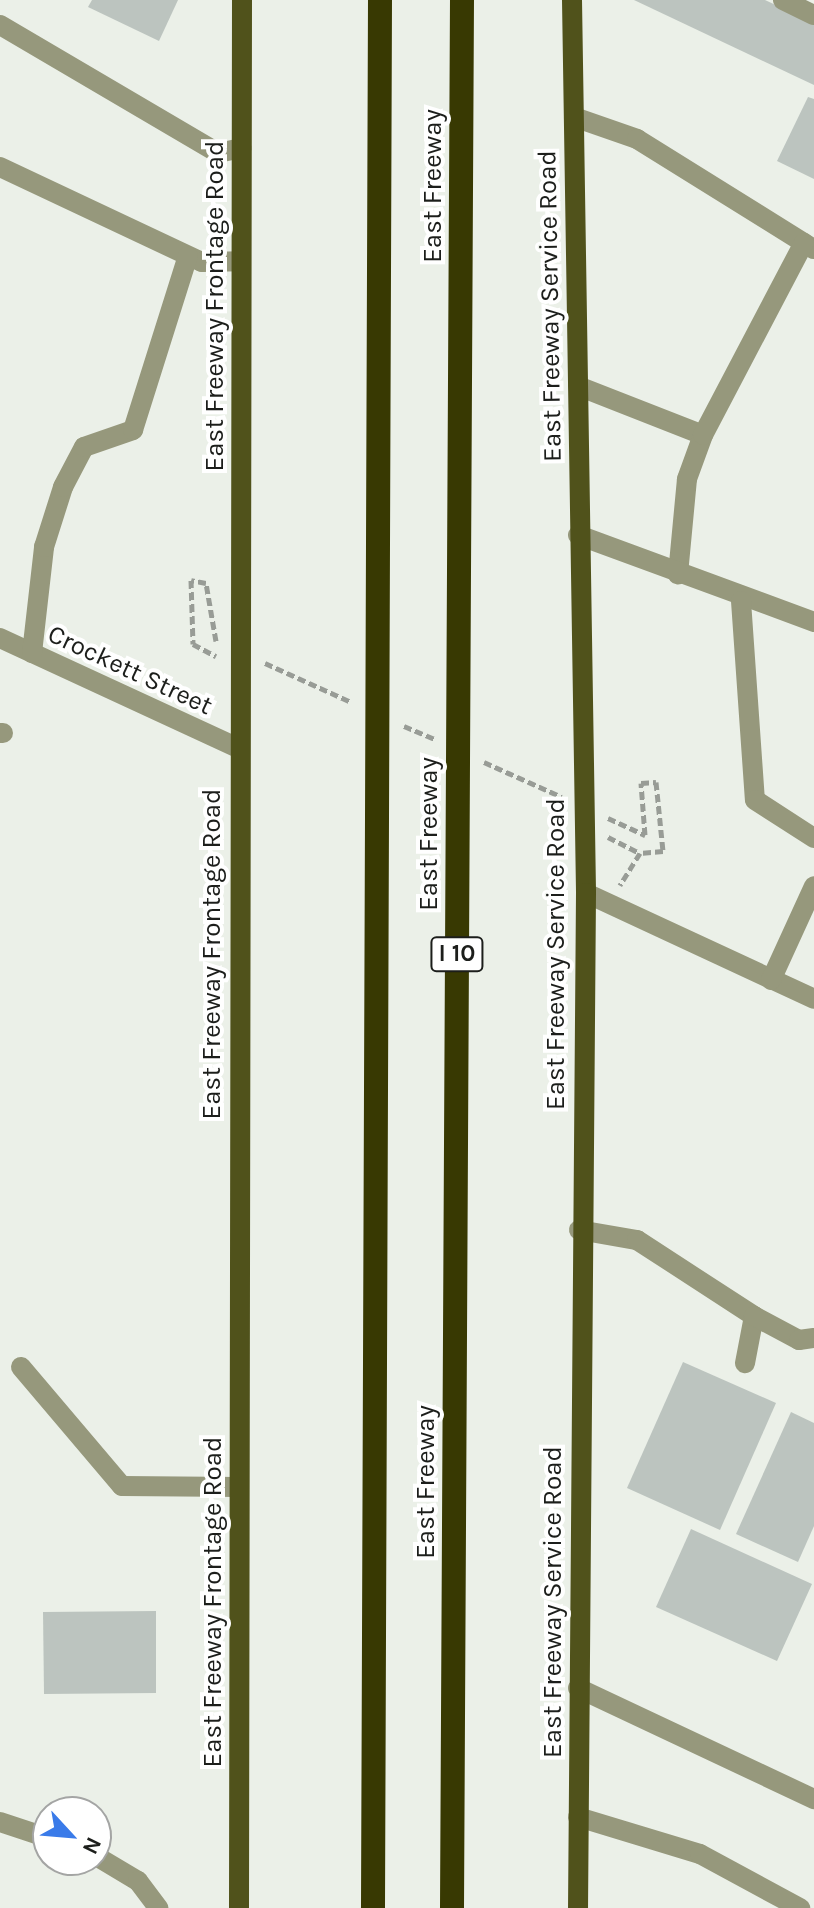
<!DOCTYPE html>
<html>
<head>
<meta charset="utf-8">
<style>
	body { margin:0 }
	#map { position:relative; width:814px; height:1908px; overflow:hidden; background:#ebf0e8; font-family:Karla,sans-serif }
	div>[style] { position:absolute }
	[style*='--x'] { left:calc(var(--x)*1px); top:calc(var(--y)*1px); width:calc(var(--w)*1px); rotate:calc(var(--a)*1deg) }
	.building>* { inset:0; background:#bcc4bf }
	.path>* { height:5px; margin-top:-2.5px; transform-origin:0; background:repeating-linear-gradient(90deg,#989c96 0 8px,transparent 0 12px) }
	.minor>* { height:20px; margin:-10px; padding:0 10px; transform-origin:10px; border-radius:10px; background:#96987c }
	.major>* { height:20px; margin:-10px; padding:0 10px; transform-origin:10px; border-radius:10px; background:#50521b }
	.highway>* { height:24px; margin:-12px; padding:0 12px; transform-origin:12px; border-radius:12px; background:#383902 }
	span { translate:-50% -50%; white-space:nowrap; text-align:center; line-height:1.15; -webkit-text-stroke:8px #fff; paint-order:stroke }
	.shield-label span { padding:2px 6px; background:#fff; border:2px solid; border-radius:6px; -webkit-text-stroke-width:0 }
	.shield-label { font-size:24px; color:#1c1e1b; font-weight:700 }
	.street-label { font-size:26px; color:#1c1e1b }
	.north { position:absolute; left:32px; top:1796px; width:80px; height:80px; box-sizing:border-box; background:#fff; border:2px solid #a4a5a4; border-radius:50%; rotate:116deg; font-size:22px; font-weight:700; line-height:32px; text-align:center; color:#1c1e1b }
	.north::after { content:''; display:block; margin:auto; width:28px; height:36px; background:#3a7be9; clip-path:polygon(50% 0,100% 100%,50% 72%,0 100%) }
</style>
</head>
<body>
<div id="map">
	<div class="building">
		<i style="clip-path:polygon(92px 0,178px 0,159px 41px,88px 7px)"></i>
		<i style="clip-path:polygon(634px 0,765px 0,814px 23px,814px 85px)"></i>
		<i style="clip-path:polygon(808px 97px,814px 99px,814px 179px,777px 161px)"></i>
		<i style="clip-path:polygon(683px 1362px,776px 1403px,720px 1530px,627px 1488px)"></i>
		<i style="clip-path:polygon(791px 1412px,814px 1423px,814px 1526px,798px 1562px,736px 1534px)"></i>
		<i style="clip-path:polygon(691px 1529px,812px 1584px,777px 1661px,656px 1607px)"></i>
		<i style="clip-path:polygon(156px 1611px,156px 1693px,44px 1694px,43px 1612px)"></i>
	</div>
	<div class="path">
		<i style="--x:216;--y:641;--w:59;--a:-99.8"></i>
		<i style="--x:206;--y:583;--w:15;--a:-169"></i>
		<i style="--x:191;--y:580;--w:64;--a:88.2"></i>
		<i style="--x:193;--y:644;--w:26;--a:28"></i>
		<i style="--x:265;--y:663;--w:94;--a:24.4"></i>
		<i style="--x:404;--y:726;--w:34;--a:23"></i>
		<i style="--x:484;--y:762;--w:85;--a:24.2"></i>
		<i style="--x:608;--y:818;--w:41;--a:24.7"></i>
		<i style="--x:645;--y:835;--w:52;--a:-94.4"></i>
		<i style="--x:641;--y:783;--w:15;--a:-4"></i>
		<i style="--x:656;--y:782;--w:69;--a:84.2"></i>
		<i style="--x:663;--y:851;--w:23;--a:175"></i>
		<i style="--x:608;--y:837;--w:36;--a:27"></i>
		<i style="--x:640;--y:853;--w:38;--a:122"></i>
	</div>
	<div class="minor">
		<i style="--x:783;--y:0;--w:34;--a:26"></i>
		<i style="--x:0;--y:25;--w:253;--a:30.4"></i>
		<i style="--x:218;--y:153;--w:24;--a:-12"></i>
		<i style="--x:574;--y:117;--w:67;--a:19.2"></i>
		<i style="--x:637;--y:139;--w:208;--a:31.9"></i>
		<i style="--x:0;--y:167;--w:223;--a:25.2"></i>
		<i style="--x:202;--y:262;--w:39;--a:-1"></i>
		<i style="--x:578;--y:386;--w:134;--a:21.4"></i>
		<i style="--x:703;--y:435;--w:47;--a:110"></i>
		<i style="--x:687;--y:479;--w:96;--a:95.4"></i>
		<i style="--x:703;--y:435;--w:217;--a:-62.3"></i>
		<i style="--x:578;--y:535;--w:252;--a:20.2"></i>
		<i style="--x:741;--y:601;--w:199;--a:86"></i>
		<i style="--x:755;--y:800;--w:70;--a:32.8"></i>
		<i style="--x:0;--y:638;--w:262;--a:24.8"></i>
		<i style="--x:32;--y:653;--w:107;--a:-83.5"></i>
		<i style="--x:44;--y:547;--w:63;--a:-72.4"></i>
		<i style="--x:63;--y:487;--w:45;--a:-62.3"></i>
		<i style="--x:84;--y:447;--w:52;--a:-19.1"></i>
		<i style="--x:133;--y:430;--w:182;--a:-72.5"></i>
		<i style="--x:0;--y:733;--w:3;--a:0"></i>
		<i style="--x:586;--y:893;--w:251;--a:24.9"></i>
		<i style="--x:771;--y:980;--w:103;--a:-65.4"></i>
		<i style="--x:579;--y:1230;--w:59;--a:9.8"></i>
		<i style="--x:637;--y:1240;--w:140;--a:33"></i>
		<i style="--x:754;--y:1316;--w:48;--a:100.8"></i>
		<i style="--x:754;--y:1316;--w:51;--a:28.1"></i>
		<i style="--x:799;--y:1340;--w:15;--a:-8"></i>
		<i style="--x:21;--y:1367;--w:156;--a:49.7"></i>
		<i style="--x:122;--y:1486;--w:117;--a:0.5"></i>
		<i style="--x:578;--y:1688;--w:261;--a:25.2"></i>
		<i style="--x:578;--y:1817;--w:127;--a:16.9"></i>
		<i style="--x:700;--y:1854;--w:114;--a:28.4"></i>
		<i style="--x:0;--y:1822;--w:51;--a:18.4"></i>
		<i style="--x:96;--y:1856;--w:49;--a:30.8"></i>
		<i style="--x:138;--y:1881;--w:34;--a:53"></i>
	</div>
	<div class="major">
		<i style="--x:572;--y:0;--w:893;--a:89.1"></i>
		<i style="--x:586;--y:893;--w:1015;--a:90.45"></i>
		<i style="--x:239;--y:1908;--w:1908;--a:-89.91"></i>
	</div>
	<div class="highway">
		<i style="--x:373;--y:1908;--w:1908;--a:-89.79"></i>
		<i style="--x:452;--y:1908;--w:1908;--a:-89.7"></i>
	</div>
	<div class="shield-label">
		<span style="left:457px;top:954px">I 10</span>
	</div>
	<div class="street-label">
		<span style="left:433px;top:186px;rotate:-90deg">East Freeway</span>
		<span style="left:215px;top:306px;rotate:-90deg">East Freeway Frontage Road</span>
		<span style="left:550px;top:306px;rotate:-91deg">East Freeway Service Road</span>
		<span style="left:130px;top:670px;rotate:25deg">Crockett Street</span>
		<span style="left:429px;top:834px;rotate:-90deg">East Freeway</span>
		<span style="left:212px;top:954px;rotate:-90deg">East Freeway Frontage Road</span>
		<span style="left:556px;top:954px;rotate:-90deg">East Freeway Service Road</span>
		<span style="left:426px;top:1482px;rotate:-90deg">East Freeway</span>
		<span style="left:213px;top:1602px;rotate:-90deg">East Freeway Frontage Road</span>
		<span style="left:553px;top:1602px;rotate:-90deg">East Freeway Service Road</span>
	</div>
	<div class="north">N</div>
</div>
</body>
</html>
